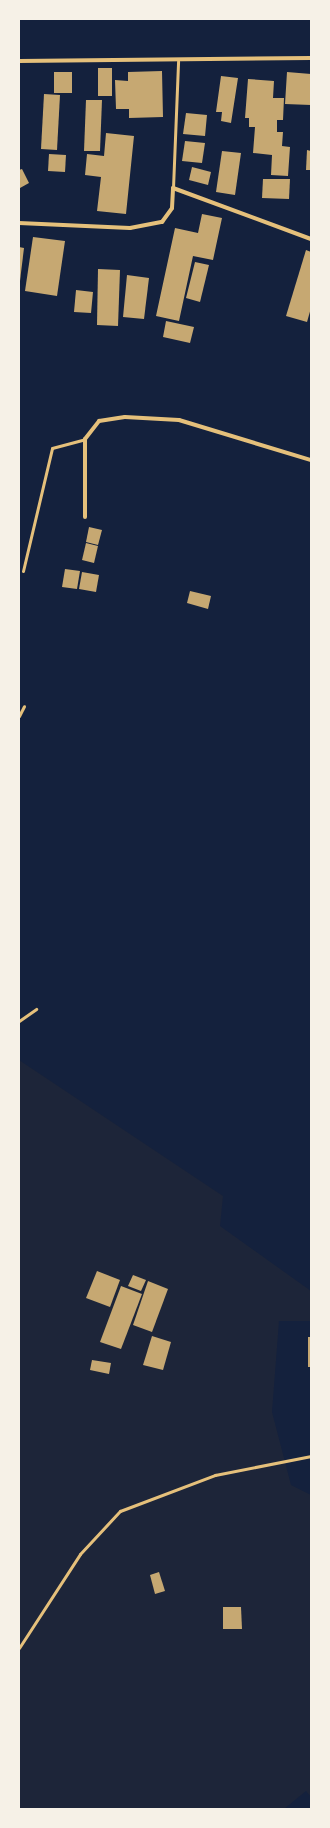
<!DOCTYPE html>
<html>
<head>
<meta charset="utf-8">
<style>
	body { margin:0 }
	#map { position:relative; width:330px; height:1828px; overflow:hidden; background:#14213d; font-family:Lora,serif }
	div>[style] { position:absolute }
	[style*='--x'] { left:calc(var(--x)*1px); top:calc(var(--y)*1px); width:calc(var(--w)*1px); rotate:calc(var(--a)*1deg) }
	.green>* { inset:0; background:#1d2539 }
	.building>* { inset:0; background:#c6a872 }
	.service>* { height:3px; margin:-1.5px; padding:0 1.5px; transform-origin:1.5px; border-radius:1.5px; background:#e5c07b }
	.minor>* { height:4px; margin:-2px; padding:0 2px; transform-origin:2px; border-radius:2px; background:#e5c07b }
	span { translate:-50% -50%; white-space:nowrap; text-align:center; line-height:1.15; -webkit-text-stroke:4px #f6f1e7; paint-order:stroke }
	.frame { position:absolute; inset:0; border:20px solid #f6f1e7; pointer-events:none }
</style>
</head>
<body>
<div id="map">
	<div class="green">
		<i style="clip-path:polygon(19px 1060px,223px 1196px,220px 1226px,311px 1291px,311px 1321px,279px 1321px,272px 1412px,291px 1485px,311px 1495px,311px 1797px,306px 1791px,284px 1809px,19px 1809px)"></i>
	</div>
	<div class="building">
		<i style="clip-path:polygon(98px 68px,112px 68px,112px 96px,98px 96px)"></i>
		<i style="clip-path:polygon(162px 71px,163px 117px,129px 118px,129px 109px,116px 109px,115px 80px,128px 81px,128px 72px)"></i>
		<i style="clip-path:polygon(54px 72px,72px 72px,72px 93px,54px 93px)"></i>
		<i style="clip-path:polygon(287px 72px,311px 74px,311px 105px,285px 104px)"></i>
		<i style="clip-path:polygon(221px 76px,238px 78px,231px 123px,221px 121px,222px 112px,216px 112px)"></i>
		<i style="clip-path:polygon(248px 79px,274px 81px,273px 98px,284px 98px,283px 120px,277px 120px,277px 132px,283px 132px,282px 146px,290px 147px,288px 176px,271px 175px,272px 155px,253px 153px,255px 127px,249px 127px,249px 118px,245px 118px)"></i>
		<i style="clip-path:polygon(44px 94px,60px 95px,57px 150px,41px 149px)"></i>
		<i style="clip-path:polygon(86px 100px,102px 100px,100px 151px,84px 151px)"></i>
		<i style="clip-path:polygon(186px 113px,207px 115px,205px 136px,183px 134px)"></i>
		<i style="clip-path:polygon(106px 133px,134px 136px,126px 214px,97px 211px,101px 177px,85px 175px,87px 154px,104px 156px)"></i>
		<i style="clip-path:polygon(185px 141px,205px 143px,202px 163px,182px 161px)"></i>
		<i style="clip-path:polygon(307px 150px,311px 151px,311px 170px,306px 170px)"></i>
		<i style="clip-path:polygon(222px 151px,241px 153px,235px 195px,216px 192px)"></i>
		<i style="clip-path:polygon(49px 154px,66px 155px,65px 172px,48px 171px)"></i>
		<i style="clip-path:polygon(192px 167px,211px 172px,208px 185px,189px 180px)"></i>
		<i style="clip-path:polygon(22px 169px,29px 183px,20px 188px,19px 170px)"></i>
		<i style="clip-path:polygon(263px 179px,290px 179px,289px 199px,262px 198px)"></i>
		<i style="clip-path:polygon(202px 214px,222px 218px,213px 260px,193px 256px,179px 321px,156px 316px,175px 228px,198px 233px)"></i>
		<i style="clip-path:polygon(33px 237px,65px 241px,57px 296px,25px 291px)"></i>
		<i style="clip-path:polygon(19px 247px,24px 248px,20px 281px,19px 281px)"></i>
		<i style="clip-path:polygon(306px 250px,311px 252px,311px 308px,307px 322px,286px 316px)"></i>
		<i style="clip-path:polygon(195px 262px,209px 265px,200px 302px,186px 298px)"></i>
		<i style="clip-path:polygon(98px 269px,120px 270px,118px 326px,97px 325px)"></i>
		<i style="clip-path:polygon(127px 275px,149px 278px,144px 319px,123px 317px)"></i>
		<i style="clip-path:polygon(76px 290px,93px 292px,91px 313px,74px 312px)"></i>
		<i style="clip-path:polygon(166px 321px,194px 327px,190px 343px,163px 337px)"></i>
		<i style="clip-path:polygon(89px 527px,102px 530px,98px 545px,86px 542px)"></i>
		<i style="clip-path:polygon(86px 543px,98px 546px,94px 563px,82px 560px)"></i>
		<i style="clip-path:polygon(65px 569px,80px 571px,77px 589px,62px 587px)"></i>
		<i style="clip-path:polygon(82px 572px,99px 575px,96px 592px,79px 589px)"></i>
		<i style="clip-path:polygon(190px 591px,211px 596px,208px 609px,187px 603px)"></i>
		<i style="clip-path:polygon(97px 1271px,120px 1280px,110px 1307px,86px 1298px)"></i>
		<i style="clip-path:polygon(133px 1275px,146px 1280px,141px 1291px,128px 1286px)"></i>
		<i style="clip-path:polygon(148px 1281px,168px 1289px,152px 1332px,133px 1325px)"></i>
		<i style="clip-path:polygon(121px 1286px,142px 1294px,121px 1349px,100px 1342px)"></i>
		<i style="clip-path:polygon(152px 1336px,171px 1342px,163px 1370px,143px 1365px)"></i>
		<i style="clip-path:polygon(308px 1337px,311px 1337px,311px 1367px,308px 1367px)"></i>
		<i style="clip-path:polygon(92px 1360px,111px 1363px,109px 1374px,90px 1370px)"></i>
		<i style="clip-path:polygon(159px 1572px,165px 1591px,155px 1594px,150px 1575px)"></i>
		<i style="clip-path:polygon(223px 1607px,241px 1607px,242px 1629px,223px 1629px)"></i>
	</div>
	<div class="service">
		<i style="--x:173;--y:188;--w:127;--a:-87.7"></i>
		<i style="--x:23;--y:571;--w:126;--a:-76.7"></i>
		<i style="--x:52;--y:448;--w:34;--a:-15"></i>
		<i style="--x:19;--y:716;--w:11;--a:-63"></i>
		<i style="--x:19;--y:1021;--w:21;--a:-35"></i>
		<i style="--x:19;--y:1648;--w:112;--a:-57"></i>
		<i style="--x:80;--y:1554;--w:59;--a:-47.1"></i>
		<i style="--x:120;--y:1511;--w:102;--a:-20.8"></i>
		<i style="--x:215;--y:1475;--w:98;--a:-11.2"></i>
	</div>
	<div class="minor">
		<i style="--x:19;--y:61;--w:292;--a:-0.6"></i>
		<i style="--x:19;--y:223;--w:111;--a:2.6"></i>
		<i style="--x:130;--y:228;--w:33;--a:-11"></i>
		<i style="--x:162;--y:222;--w:17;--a:-54"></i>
		<i style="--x:172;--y:208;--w:20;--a:-87"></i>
		<i style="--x:173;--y:188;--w:147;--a:20.3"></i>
		<i style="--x:85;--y:517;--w:78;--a:-90"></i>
		<i style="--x:85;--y:439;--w:23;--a:-52"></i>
		<i style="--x:99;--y:421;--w:26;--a:-9"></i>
		<i style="--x:125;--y:417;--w:54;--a:3.2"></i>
		<i style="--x:179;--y:420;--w:138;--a:16.9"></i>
	</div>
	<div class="frame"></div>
</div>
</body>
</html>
